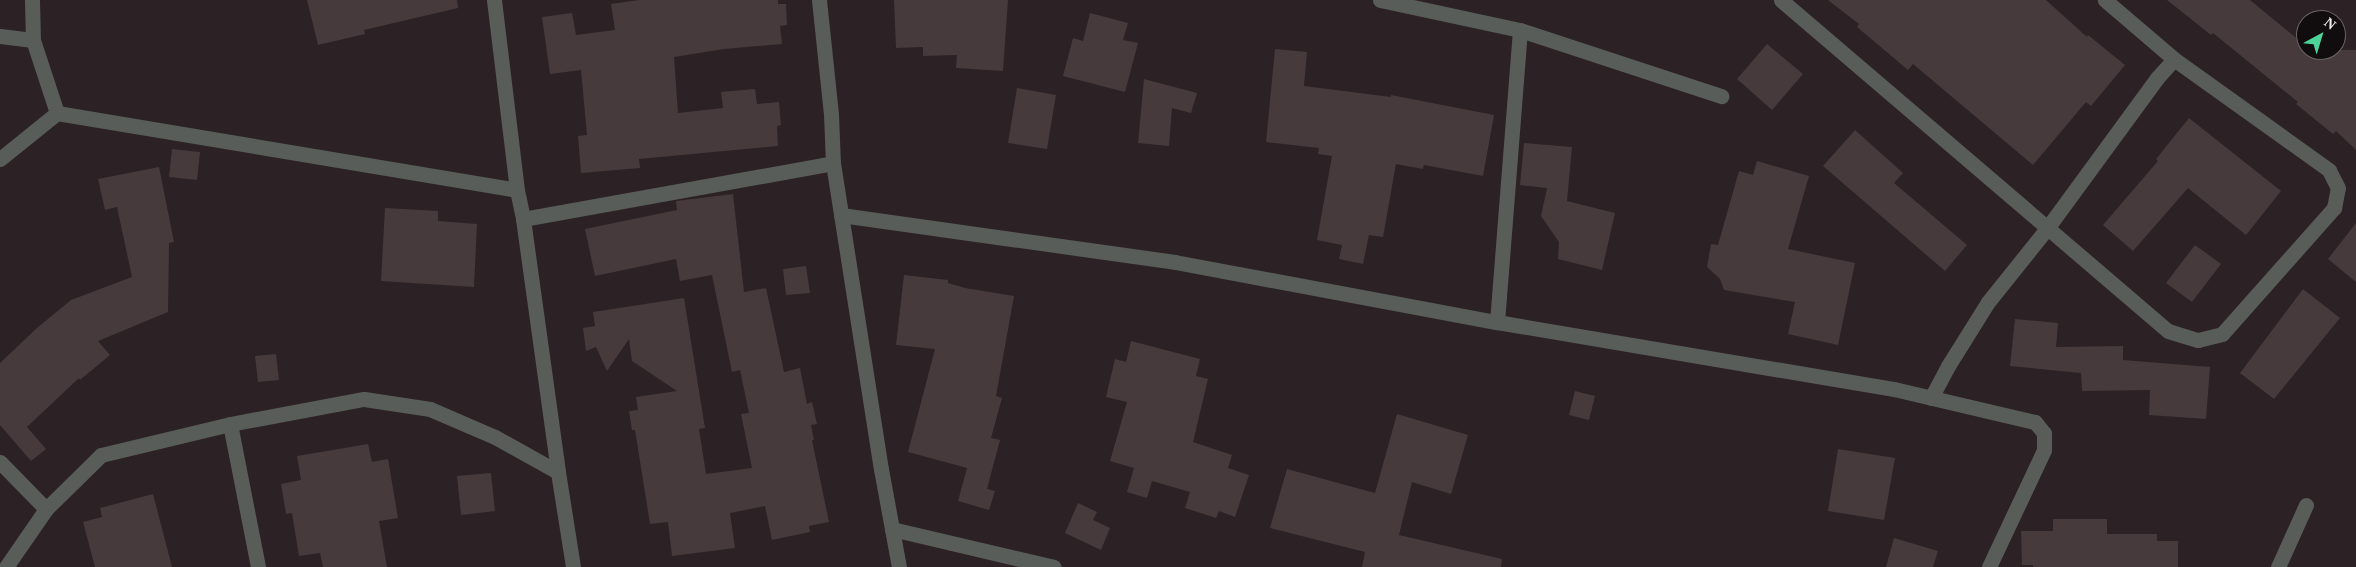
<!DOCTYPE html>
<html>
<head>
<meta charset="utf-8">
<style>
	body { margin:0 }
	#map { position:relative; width:2356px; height:567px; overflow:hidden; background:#2c2124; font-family:Georgia,serif }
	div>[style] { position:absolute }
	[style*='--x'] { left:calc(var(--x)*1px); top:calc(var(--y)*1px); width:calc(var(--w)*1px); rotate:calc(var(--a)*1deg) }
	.building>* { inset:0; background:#463a3d }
	.minor>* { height:15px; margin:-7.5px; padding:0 7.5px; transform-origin:7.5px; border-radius:7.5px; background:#585d5a }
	span { translate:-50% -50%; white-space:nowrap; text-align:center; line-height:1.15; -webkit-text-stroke:4px #110c0d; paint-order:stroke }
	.north { position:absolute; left:2296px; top:10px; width:50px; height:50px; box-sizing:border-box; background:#110c0d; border:1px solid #6a6465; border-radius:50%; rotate:39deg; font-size:14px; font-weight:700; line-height:20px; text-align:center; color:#f0e8ea }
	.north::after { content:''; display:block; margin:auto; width:18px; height:22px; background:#4cd39a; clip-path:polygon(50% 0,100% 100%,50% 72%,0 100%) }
</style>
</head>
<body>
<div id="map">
	<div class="building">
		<i style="clip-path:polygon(307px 0,457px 0,458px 8px,364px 30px,365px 34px,318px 45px)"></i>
		<i style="clip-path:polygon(639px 0,778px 0,778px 4px,786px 4px,787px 25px,780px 26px,782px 44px,724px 49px,674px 57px,678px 113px,723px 108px,721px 92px,755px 89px,757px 104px,779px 102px,781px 125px,777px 126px,778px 146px,639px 159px,640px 168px,581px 173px,578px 136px,587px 135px,581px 70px,550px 74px,542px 17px,572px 13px,576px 35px,615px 30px,611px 4px)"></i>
		<i style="clip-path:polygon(894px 0,1008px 0,1003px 71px,956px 68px,957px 55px,923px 56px,923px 47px,896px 48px)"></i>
		<i style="clip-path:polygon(1828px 0,2046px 0,2087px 37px,2088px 35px,2125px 65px,2091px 106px,2086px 102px,2033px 165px,1913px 64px,1908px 70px,1857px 27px,1859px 24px)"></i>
		<i style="clip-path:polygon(2167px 0,2250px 0,2306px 46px,2306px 50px,2356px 50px,2356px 150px,2336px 131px,2333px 134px,2296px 104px,2298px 102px,2213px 33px,2211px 35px)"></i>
		<i style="clip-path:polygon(1090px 13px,1128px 23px,1123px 40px,1138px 43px,1125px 92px,1063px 76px,1073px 38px,1083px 41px)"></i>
		<i style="clip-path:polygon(1767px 44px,1803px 74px,1772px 110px,1737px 79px)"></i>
		<i style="clip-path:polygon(1275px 49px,1307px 52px,1304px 86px,1391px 97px,1391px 95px,1494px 115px,1483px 176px,1424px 165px,1423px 169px,1396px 164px,1383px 237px,1369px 235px,1363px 264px,1339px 259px,1342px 245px,1317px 240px,1332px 156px,1318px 154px,1319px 148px,1266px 142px)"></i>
		<i style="clip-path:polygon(1144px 79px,1197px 93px,1191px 113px,1172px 108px,1169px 146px,1138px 143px)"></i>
		<i style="clip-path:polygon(1017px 88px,1056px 95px,1047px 149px,1008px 143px)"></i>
		<i style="clip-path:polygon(2189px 118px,2281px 191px,2246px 235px,2188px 188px,2133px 251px,2103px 225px,2158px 161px,2156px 159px)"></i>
		<i style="clip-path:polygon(1855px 130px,1903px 173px,1894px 183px,1967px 245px,1945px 271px,1823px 166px)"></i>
		<i style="clip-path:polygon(1524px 143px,1572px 147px,1567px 201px,1615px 213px,1602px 270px,1558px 259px,1559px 242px,1541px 216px,1547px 188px,1520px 185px)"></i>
		<i style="clip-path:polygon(172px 149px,200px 152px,197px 180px,169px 177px)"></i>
		<i style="clip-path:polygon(1757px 161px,1809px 176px,1788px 249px,1855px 263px,1838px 345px,1788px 334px,1795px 302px,1724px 290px,1720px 279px,1707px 267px,1711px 244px,1718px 245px,1739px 171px,1753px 175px)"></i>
		<i style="clip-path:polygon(159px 167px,174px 242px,169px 243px,168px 312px,98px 341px,110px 355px,80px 380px,79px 378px,27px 427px,46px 449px,31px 461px,0 425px,0 363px,37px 328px,71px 300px,132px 277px,117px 207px,105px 210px,98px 179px)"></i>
		<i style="clip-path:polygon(733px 194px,744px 292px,766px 288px,784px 372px,800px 368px,807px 404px,812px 402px,817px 424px,811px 425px,814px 440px,812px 440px,829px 522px,809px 526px,810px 532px,772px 540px,765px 506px,730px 513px,735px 548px,672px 556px,668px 522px,650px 524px,635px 430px,632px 430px,629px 411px,638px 410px,636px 397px,677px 391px,632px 361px,629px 339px,607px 371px,596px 347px,586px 351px,583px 328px,595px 326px,593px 312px,684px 298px,705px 428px,699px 429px,706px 474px,752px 468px,741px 414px,749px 413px,740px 370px,732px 372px,712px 275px,680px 281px,676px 259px,595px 276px,585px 229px,677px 210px,676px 201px)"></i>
		<i style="clip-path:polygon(385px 208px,438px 211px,438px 221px,477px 224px,474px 287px,381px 281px)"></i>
		<i style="clip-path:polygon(2356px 223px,2356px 282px,2328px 259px)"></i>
		<i style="clip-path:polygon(2195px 245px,2221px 264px,2192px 302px,2166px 283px)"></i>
		<i style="clip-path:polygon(806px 266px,810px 293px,786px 295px,783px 269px)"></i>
		<i style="clip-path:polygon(904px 275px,948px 280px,948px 283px,965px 288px,1014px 296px,996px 396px,1002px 398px,991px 438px,1000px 440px,987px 489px,995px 491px,989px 510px,958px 501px,967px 468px,908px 452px,935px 349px,896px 345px)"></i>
		<i style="clip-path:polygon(2303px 289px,2340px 318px,2274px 399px,2240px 373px)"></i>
		<i style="clip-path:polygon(2015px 319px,2058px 323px,2056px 347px,2123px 346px,2123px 360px,2210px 367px,2206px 419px,2149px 415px,2150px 390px,2082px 391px,2081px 373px,2010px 366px)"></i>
		<i style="clip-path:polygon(1131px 341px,1200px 359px,1196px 376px,1208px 379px,1193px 442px,1232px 455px,1228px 468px,1249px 475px,1235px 517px,1219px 511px,1216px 518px,1185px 508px,1190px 492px,1152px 481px,1147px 498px,1127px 492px,1134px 468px,1110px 461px,1127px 402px,1106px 397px,1115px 359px,1126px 362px)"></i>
		<i style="clip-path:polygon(276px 354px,279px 380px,258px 382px,255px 356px)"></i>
		<i style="clip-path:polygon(1575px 391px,1595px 396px,1589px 420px,1569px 415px)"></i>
		<i style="clip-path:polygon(1397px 414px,1468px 435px,1451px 494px,1412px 482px,1399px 535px,1502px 559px,1501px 567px,1362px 567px,1365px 552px,1270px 528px,1287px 469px,1375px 493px)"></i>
		<i style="clip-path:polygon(368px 444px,372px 462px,388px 459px,398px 518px,379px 521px,387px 567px,323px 567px,320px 553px,299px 556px,292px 513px,286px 514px,281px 484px,301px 480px,297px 456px)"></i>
		<i style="clip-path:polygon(1838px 449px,1895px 458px,1884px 520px,1828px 511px)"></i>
		<i style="clip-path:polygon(491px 473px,495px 511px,461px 515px,457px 476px)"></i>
		<i style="clip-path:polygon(153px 494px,172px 567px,95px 567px,83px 522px,102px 517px,100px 508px)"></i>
		<i style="clip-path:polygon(1078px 503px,1097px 512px,1093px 520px,1110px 528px,1101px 550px,1065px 533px)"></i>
		<i style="clip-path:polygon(2053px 519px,2107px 519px,2107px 534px,2157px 534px,2157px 541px,2178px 541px,2178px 567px,2033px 567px,2033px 565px,2022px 565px,2021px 531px,2053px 531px)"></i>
		<i style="clip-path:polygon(1894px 538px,1938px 551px,1933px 567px,1886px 567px)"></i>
	</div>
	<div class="minor">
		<i style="--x:32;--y:0;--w:40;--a:88.6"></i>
		<i style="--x:33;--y:40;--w:77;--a:71.8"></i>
		<i style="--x:494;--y:0;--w:191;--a:83.1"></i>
		<i style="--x:517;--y:190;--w:30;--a:78"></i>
		<i style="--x:523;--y:219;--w:255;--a:82.1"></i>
		<i style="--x:558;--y:472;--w:96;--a:81"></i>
		<i style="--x:819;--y:0;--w:115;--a:84"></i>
		<i style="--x:831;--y:114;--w:49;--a:87.7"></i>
		<i style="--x:833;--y:163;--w:310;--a:81.1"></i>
		<i style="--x:881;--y:469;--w:100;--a:79.6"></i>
		<i style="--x:1380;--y:0;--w:143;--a:12.1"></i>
		<i style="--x:1520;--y:30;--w:212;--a:18.2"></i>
		<i style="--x:1781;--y:0;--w:509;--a:40.54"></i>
		<i style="--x:2168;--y:331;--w:31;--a:17"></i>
		<i style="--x:2198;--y:340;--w:25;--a:-14"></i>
		<i style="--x:2222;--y:334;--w:169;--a:-48.4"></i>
		<i style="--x:2334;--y:208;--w:20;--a:-79"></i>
		<i style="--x:2338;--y:188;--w:20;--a:-117"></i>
		<i style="--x:2329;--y:170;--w:191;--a:-144.4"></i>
		<i style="--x:2174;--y:59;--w:91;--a:-139.5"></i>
		<i style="--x:0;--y:36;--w:33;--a:7"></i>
		<i style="--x:0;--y:159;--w:73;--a:-38.9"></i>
		<i style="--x:57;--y:113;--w:466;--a:9.5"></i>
		<i style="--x:841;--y:215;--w:337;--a:8"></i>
		<i style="--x:1175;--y:262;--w:328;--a:10.6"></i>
		<i style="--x:1497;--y:322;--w:403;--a:9.6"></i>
		<i style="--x:1894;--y:389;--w:145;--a:13.2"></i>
		<i style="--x:2035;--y:422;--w:14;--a:51"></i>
		<i style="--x:2044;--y:433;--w:17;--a:90"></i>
		<i style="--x:2044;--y:450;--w:129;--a:115.2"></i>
		<i style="--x:523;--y:219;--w:315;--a:-10.2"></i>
		<i style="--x:1497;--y:322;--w:293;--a:-85.5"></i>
		<i style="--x:1931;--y:398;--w:36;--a:-62"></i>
		<i style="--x:1948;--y:366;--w:75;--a:-58"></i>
		<i style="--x:1988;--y:302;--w:96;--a:-51.3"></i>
		<i style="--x:2048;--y:227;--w:185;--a:-53.8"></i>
		<i style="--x:2157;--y:78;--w:25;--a:-48"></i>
		<i style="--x:230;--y:424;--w:146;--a:78.9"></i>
		<i style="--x:0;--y:462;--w:66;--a:45.6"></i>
		<i style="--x:892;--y:529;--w:166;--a:13.2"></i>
		<i style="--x:6;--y:567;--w:70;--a:-55.4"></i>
		<i style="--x:46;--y:509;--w:77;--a:-44.5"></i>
		<i style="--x:101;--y:455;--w:133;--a:-13.5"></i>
		<i style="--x:230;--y:424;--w:136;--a:-10.6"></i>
		<i style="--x:364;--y:399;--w:67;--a:8.6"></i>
		<i style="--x:430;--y:409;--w:71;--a:23.3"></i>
		<i style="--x:495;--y:437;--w:72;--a:29.1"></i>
		<i style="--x:2278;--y:567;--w:68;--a:-65.7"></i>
	</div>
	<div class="north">N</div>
</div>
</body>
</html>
